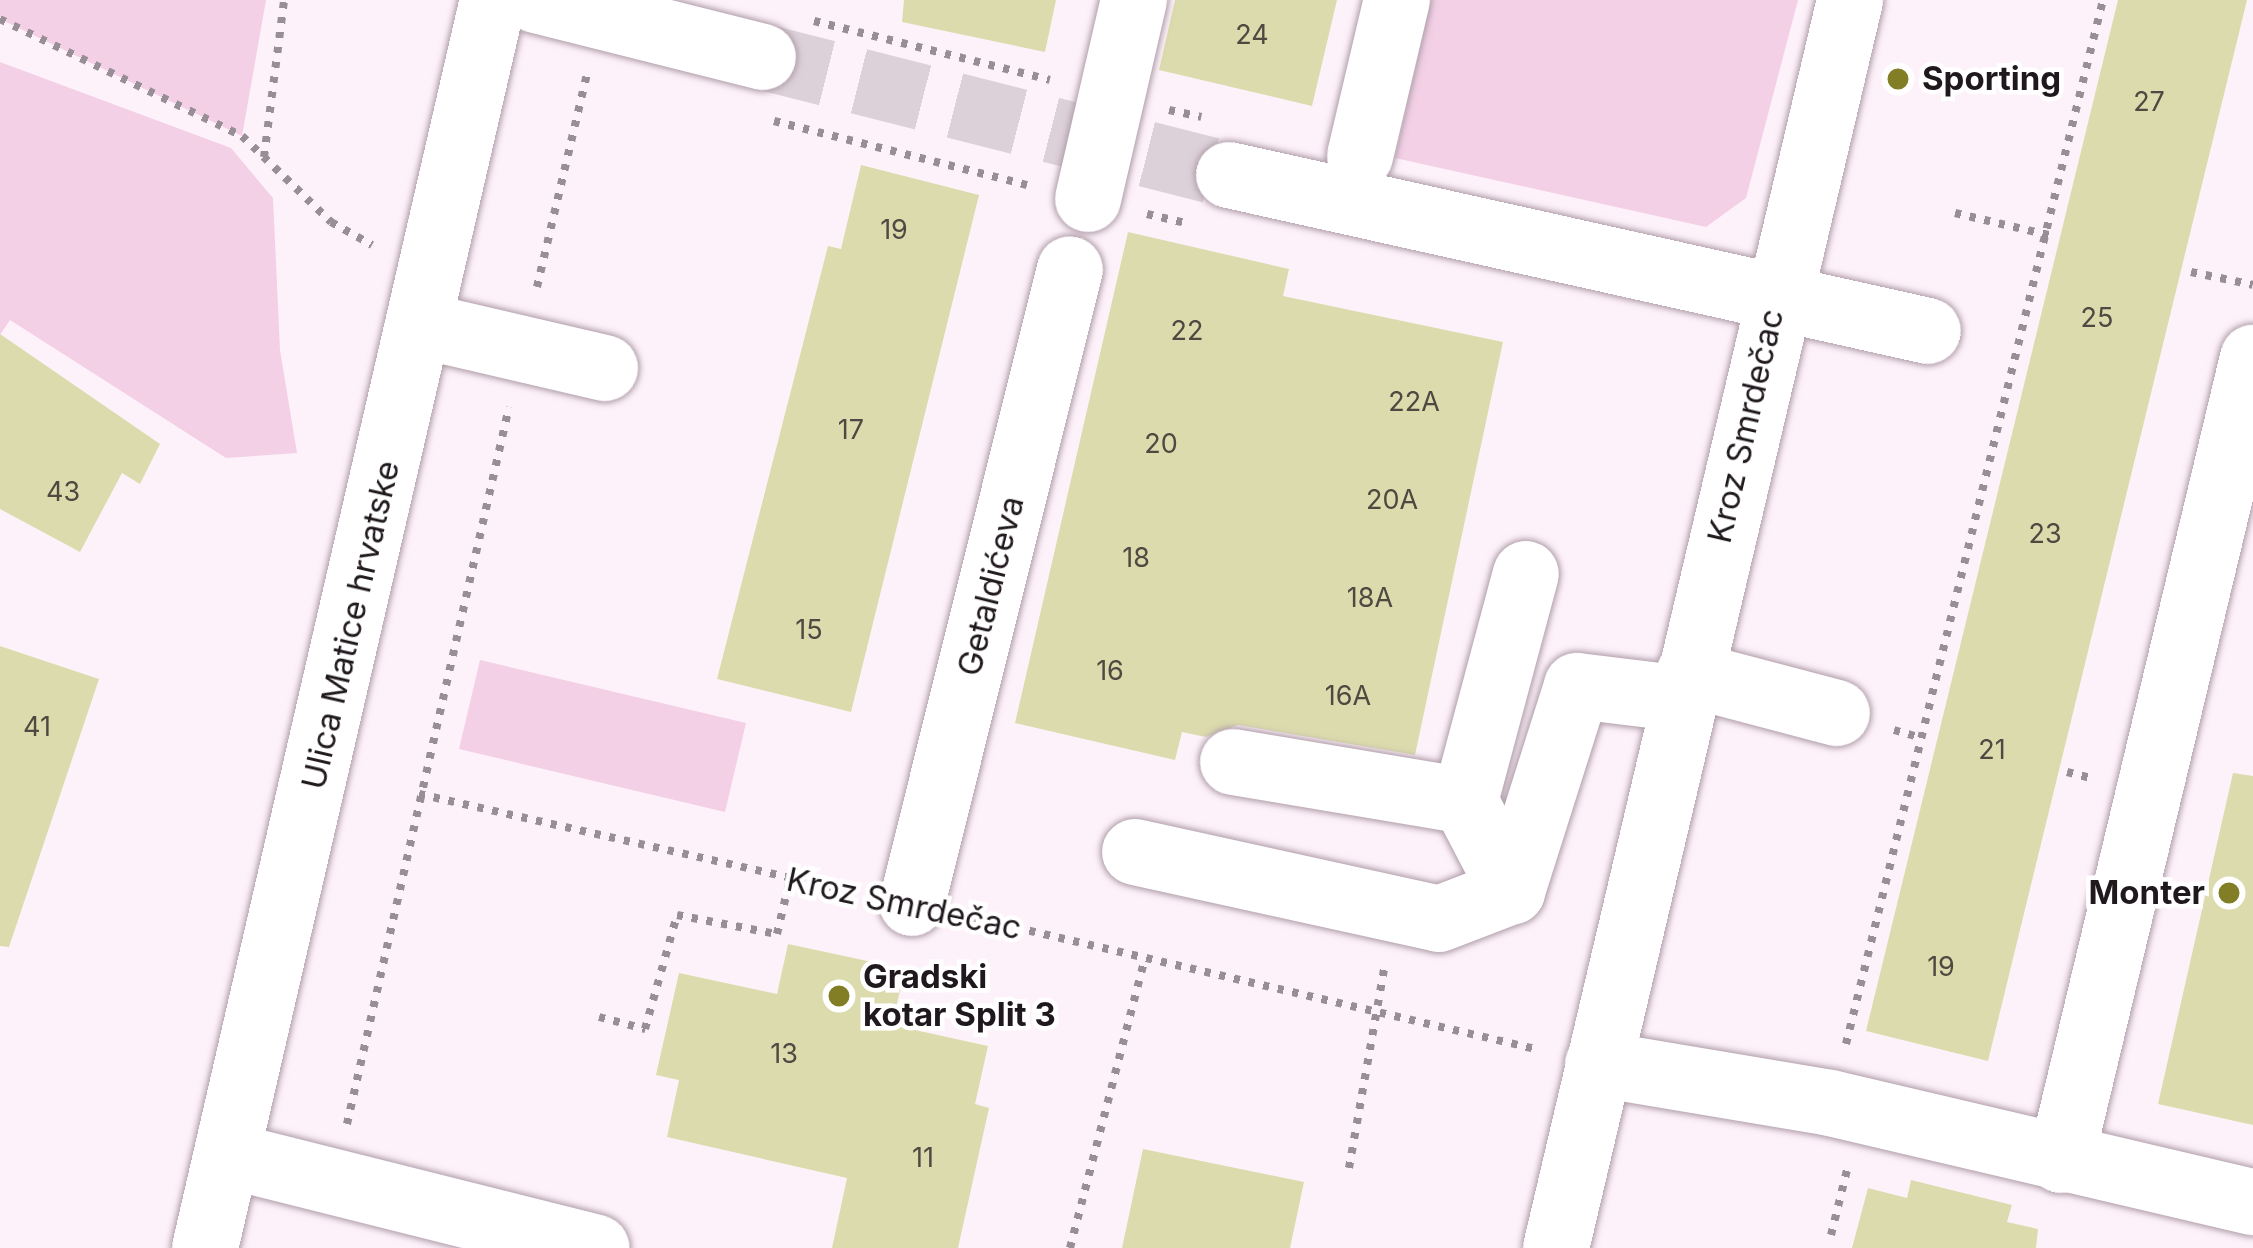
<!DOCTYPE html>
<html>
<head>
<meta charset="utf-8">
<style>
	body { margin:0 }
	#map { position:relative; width:2253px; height:1248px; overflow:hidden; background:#fef2fa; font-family:Inter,sans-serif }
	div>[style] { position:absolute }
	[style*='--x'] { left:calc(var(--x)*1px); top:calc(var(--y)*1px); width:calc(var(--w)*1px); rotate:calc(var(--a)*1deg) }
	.green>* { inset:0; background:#f3d0e6 }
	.building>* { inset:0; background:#dcdbad }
	.minor-tunnel>* { height:66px; margin-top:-33px; transform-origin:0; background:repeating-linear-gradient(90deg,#ddd1d9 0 66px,transparent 0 99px) }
	.path>* { height:8px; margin-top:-4px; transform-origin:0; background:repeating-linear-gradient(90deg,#988e95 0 6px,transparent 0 15px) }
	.roads { filter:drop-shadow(0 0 3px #b09eaa) drop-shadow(0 0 3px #b09eaa) }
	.minor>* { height:66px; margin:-33px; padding:0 33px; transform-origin:33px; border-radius:33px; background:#fff }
	.dots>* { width:33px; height:33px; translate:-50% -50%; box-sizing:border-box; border:6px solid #fff; border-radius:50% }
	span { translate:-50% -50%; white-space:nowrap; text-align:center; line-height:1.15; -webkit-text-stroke:9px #fff; paint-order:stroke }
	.number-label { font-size:27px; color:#4e4941 }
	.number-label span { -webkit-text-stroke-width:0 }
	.poi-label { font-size:33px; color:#1f181d; font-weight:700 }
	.left { translate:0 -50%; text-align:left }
	.right { translate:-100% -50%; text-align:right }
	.street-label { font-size:33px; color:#1f181d }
</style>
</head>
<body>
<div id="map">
	<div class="green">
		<i style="clip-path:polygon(0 0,266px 0,242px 136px,0 19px)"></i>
		<i style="clip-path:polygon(1431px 0,1798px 0,1746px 198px,1706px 227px,1395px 158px)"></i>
		<i style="clip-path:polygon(0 62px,231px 148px,273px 198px,280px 350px,297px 453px,226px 458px,10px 320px,0 335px)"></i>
		<i style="clip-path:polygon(480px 660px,746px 723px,725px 812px,459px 749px)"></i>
	</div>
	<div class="building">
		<i style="clip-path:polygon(904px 0,1056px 0,1045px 52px,902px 22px)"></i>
		<i style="clip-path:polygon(1175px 0,1337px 0,1312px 106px,1159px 70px)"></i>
		<i style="clip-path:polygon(2118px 0,2247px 0,1988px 1061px,1866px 1031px)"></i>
		<i style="clip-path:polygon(861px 165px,979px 195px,851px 712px,717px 679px,828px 246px,841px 249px)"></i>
		<i style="clip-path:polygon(1128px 232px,1289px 269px,1283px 296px,1503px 342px,1415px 755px,1238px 725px,1206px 737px,1182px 732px,1175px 760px,1015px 723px)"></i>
		<i style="clip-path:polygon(0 334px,160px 444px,140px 484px,122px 473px,80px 552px,0 509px)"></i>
		<i style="clip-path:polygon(0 646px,99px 679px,9px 947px,0 946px)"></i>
		<i style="clip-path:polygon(2233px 773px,2253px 776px,2253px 1125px,2158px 1104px)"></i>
		<i style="clip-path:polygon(788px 944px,905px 969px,892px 1025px,988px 1046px,975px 1104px,989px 1108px,958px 1248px,832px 1248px,847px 1178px,667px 1137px,679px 1080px,656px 1075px,679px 973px,777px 994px)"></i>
		<i style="clip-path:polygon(1143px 1149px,1304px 1182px,1290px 1248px,1122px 1248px)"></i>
		<i style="clip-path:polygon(1911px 1180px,2012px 1205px,2007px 1222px,2038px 1229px,2036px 1248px,1852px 1248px,1868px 1188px,1907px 1198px)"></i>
	</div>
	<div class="minor-tunnel">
		<i style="--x:763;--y:57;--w:481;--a:14.2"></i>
	</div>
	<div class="path">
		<i style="--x:0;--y:19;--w:269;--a:25.8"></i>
		<i style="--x:242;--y:136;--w:124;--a:44"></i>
		<i style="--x:331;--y:222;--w:47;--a:29.3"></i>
		<i style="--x:814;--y:21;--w:243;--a:14"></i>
		<i style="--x:1169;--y:110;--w:33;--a:12"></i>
		<i style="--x:774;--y:121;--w:261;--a:14.2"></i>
		<i style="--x:264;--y:157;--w:158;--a:-82.7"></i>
		<i style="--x:1955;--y:213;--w:97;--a:13.2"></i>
		<i style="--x:1147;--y:214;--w:39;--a:13"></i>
		<i style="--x:2191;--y:272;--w:63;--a:11.8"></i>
		<i style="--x:537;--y:287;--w:219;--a:-76.8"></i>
		<i style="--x:1894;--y:730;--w:29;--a:16"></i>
		<i style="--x:2067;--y:772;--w:25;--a:14"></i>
		<i style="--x:419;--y:794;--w:443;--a:12.7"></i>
		<i style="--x:971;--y:917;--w:584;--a:13.16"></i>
		<i style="--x:599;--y:1017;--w:48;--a:14.6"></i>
		<i style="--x:645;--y:1029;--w:118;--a:-74.3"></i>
		<i style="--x:677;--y:915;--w:102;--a:10.8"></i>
		<i style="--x:777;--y:934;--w:57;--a:-76.7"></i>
		<i style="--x:1846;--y:1044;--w:1075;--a:-76.17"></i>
		<i style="--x:347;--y:1124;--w:735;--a:-77.27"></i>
		<i style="--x:1349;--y:1168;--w:202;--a:-80"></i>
		<i style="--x:1831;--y:1235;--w:67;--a:-76.2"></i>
		<i style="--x:1070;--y:1248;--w:299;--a:-75.5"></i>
	</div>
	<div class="roads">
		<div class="minor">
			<i style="--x:536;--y:0;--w:234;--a:14.1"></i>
			<i style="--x:1360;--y:156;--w:160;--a:-76.7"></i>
			<i style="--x:1229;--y:175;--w:716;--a:12.58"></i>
			<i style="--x:1088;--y:199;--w:204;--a:-77"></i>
			<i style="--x:420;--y:325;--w:190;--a:13.1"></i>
			<i style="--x:1689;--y:674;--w:153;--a:14.8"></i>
			<i style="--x:1233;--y:762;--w:235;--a:9.5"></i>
			<i style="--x:1465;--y:801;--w:102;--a:62.4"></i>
			<i style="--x:1465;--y:801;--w:235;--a:-75"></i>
			<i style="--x:1135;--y:852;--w:311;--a:12.4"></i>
			<i style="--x:1439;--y:919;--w:78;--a:-21"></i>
			<i style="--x:1512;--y:891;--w:215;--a:-72.4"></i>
			<i style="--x:1577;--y:686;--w:108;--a:6.9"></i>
			<i style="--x:912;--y:903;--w:653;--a:-76.01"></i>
			<i style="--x:1598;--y:1064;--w:235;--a:9.5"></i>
			<i style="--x:1830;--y:1103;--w:434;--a:13.2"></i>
			<i style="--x:227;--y:1155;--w:381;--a:14.1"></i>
			<i style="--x:2061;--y:1160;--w:825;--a:-76.54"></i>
			<i style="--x:205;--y:1248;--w:1281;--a:-77.01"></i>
			<i style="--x:1556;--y:1248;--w:1282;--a:-76.74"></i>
		</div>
	</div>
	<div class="dots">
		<i style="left:1898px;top:79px;background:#827e25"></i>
		<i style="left:2229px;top:893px;background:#827e25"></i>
		<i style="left:839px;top:996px;background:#827e25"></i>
	</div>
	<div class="number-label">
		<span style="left:1252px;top:35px">24</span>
		<span style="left:2149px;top:102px">27</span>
		<span style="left:894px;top:230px">19</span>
		<span style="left:2097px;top:318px">25</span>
		<span style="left:1187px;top:331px">22</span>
		<span style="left:1414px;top:402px">22A</span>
		<span style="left:851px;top:430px">17</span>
		<span style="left:1161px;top:444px">20</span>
		<span style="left:63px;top:492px">43</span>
		<span style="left:1392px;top:500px">20A</span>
		<span style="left:2045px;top:534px">23</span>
		<span style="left:1136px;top:558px">18</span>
		<span style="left:1370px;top:598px">18A</span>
		<span style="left:809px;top:630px">15</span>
		<span style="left:1110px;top:671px">16</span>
		<span style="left:1348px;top:696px">16A</span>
		<span style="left:37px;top:727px">41</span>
		<span style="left:1992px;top:750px">21</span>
		<span style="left:1941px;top:967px">19</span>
		<span style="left:784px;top:1054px">13</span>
		<span style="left:923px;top:1158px">11</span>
	</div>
	<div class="poi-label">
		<span class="left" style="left:1922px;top:79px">Sporting</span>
		<span class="right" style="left:2205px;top:893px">Monter</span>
		<span class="left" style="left:863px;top:996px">Gradski<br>kotar Split 3</span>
	</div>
	<div class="street-label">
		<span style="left:1746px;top:426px;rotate:-77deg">Kroz Smrdečac</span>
		<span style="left:991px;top:586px;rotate:-76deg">Getaldićeva</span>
		<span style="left:351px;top:625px;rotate:-77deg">Ulica Matice hrvatske</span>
		<span style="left:904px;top:904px;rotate:12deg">Kroz Smrdečac</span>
	</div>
</div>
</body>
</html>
